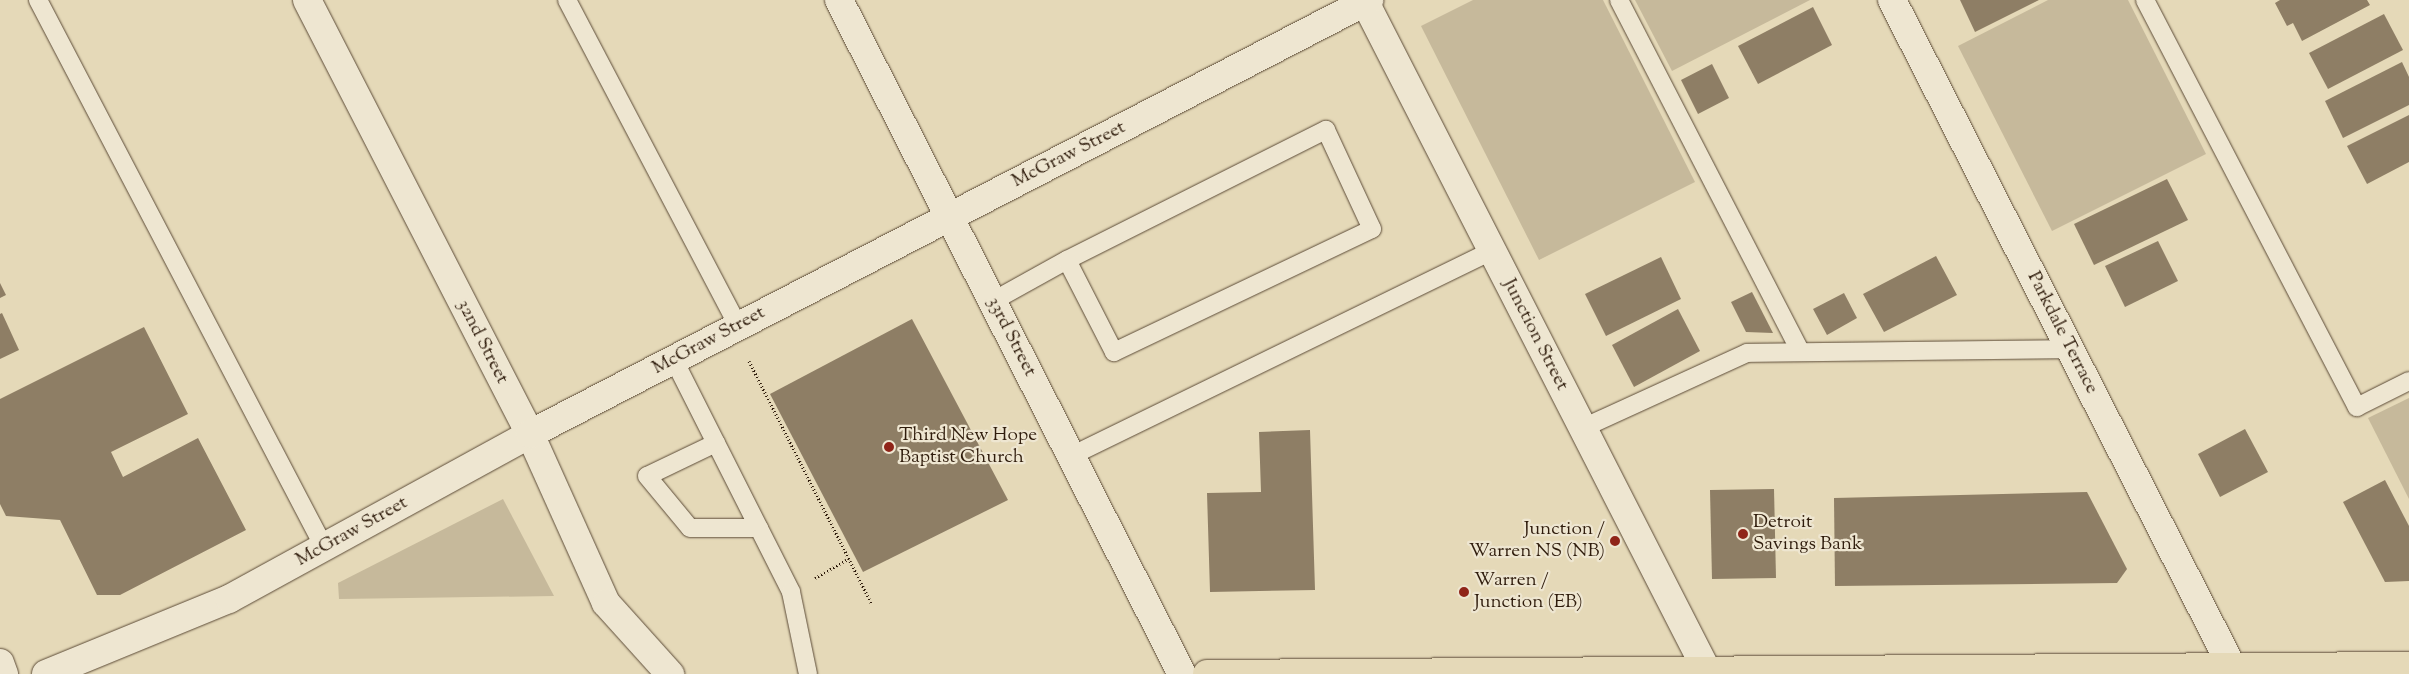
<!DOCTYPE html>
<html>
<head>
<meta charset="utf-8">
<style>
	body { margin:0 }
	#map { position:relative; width:2409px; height:674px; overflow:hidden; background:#e5d9b8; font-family:"Sorts Mill Goudy",serif }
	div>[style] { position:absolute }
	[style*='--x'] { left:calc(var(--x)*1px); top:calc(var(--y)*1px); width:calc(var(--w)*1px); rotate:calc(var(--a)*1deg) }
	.green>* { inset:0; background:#c6b99b }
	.building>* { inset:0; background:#8e7e65 }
	.path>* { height:3px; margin-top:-1.5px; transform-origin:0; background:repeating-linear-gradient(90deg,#2f1c0c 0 1px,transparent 0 3.5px) }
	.roads { filter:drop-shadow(0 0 1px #5c4b37) drop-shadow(0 0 1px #5c4b37) }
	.lane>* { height:18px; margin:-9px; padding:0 9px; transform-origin:9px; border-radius:9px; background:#eee6d1 }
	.street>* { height:28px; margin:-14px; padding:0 14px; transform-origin:14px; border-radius:14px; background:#eee6d1 }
	.secondary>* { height:28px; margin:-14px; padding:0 14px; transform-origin:14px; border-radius:14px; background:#eee6d1 }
	.primary>* { height:28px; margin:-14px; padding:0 14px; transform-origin:14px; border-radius:14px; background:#e5d9b8 }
	.dots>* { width:14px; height:14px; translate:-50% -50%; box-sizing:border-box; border:2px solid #eee6d1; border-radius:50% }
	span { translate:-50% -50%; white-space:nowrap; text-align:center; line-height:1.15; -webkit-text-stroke:4.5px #eee6d1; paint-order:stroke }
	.street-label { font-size:19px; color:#2f1c0c }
	.poi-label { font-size:19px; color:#2f1c0c }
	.left { translate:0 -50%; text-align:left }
	.right { translate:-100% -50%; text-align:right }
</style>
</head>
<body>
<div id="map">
	<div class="green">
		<i style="clip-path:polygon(1473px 0,1603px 0,1695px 182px,1539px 260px,1421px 26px)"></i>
		<i style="clip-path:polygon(1635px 0,1810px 0,1672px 71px)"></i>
		<i style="clip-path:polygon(2048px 0,2128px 0,2206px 154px,2052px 231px,1958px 46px)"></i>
		<i style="clip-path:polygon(2409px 398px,2409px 499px,2368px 418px)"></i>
		<i style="clip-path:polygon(503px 499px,554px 596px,339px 599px,338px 583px)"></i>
	</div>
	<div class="building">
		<i style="clip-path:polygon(1960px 0,2039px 0,1975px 32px)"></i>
		<i style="clip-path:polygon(2280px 0,2367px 0,2370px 5px,2302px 41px,2293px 23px,2287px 26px,2275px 3px)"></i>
		<i style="clip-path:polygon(1813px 7px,1832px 45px,1758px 84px,1738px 46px)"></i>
		<i style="clip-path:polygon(2384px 14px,2403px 50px,2328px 89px,2309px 53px)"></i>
		<i style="clip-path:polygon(2402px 62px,2409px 77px,2409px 105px,2343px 138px,2325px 101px)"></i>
		<i style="clip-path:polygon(1712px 64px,1729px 98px,1698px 114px,1681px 80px)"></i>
		<i style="clip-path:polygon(2409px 115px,2409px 162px,2367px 184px,2347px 146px)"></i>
		<i style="clip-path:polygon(2167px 179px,2188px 220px,2094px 265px,2074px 224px)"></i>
		<i style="clip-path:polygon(2158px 241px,2178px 281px,2125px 307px,2105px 266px)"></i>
		<i style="clip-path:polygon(1936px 256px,1957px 295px,1884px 332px,1863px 294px)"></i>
		<i style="clip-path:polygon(1661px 257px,1681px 299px,1606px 336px,1585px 294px)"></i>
		<i style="clip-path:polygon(0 283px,6px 295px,0 298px)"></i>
		<i style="clip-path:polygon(1752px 292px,1773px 333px,1746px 332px,1731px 302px)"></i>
		<i style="clip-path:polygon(1844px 293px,1857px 318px,1827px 335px,1813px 309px)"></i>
		<i style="clip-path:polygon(1678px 309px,1700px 351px,1634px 387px,1612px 345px)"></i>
		<i style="clip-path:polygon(2px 313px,19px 350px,0 359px,0 314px)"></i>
		<i style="clip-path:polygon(912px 319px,1008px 500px,863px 572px,770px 394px)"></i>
		<i style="clip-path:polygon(144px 327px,188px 414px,111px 452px,123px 477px,198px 438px,246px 530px,120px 595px,97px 595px,60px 520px,6px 516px,0 504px,0 399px)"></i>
		<i style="clip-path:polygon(2245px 429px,2268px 472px,2220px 497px,2198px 454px)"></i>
		<i style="clip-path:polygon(1310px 430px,1315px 590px,1210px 592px,1207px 493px,1261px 492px,1259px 432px)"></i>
		<i style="clip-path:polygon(2385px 480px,2409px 526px,2409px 581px,2385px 582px,2343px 502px)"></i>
		<i style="clip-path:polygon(1774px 489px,1776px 578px,1712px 579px,1710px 490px)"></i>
		<i style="clip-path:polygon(2087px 492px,2127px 569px,2117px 583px,1835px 586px,1834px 498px)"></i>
	</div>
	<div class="path">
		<i style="--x:749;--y:361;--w:271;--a:63.2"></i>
		<i style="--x:815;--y:578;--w:39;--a:-30"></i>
	</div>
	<div class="roads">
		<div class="lane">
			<i style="--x:38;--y:0;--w:617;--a:62.4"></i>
			<i style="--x:567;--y:0;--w:368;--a:62.3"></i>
			<i style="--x:1619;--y:0;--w:395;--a:62.7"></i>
			<i style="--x:2145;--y:0;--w:459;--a:62.5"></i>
			<i style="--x:2357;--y:407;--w:58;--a:-26.6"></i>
			<i style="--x:993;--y:301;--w:85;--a:-29"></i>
			<i style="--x:1067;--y:260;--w:290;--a:-26.7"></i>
			<i style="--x:1326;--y:130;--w:109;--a:65.1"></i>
			<i style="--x:1372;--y:229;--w:286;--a:154.5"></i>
			<i style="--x:1114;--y:352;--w:103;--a:-117.1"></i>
			<i style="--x:674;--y:360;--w:260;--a:63.2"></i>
			<i style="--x:791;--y:592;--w:84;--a:78.3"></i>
			<i style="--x:1583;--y:428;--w:180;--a:-24.6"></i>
			<i style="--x:1747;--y:353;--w:323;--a:-0.7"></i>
			<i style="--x:716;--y:443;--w:76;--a:154.4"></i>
			<i style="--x:647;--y:476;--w:67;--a:50.4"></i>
			<i style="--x:690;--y:528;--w:69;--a:0"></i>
			<i style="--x:1071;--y:456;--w:468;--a:-26"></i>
		</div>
		<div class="street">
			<i style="--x:307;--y:0;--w:488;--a:62.8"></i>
			<i style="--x:530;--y:434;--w:185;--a:65.8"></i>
			<i style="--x:606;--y:603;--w:96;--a:48"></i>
			<i style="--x:839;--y:0;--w:756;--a:63.03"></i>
			<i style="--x:1364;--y:0;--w:754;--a:62.92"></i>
			<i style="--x:1892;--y:0;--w:749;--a:62.99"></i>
			<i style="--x:0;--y:663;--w:12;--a:70"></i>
		</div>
		<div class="secondary">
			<i style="--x:46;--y:674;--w:198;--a:-22.3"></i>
			<i style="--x:229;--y:599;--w:343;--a:-28.7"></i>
			<i style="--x:530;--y:434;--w:945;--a:-27.35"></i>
		</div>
		<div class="primary">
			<i style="--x:1207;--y:674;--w:1202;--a:-0.38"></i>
		</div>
	</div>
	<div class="dots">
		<i style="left:889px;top:447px;background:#8f2418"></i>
		<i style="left:1743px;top:534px;background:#8f2418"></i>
		<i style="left:1615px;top:541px;background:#8f2418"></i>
		<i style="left:1464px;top:592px;background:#8f2418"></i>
	</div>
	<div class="street-label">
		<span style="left:1069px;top:155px;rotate:-27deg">McGraw Street</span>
		<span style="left:2062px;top:333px;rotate:63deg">Parkdale Terrace</span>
		<span style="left:1535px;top:335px;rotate:63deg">Junction Street</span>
		<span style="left:1011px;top:337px;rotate:63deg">33rd Street</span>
		<span style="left:709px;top:341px;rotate:-28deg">McGraw Street</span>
		<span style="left:482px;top:342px;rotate:63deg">32nd Street</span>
		<span style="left:352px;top:532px;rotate:-29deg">McGraw Street</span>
	</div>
	<div class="poi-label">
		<span class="left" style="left:899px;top:447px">Third New Hope<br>Baptist Church</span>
		<span class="left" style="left:1753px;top:534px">Detroit<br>Savings Bank</span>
		<span class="right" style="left:1605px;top:541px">Junction /<br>Warren NS (NB)</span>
		<span class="left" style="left:1474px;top:592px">Warren /<br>Junction (EB)</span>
	</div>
</div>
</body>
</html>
